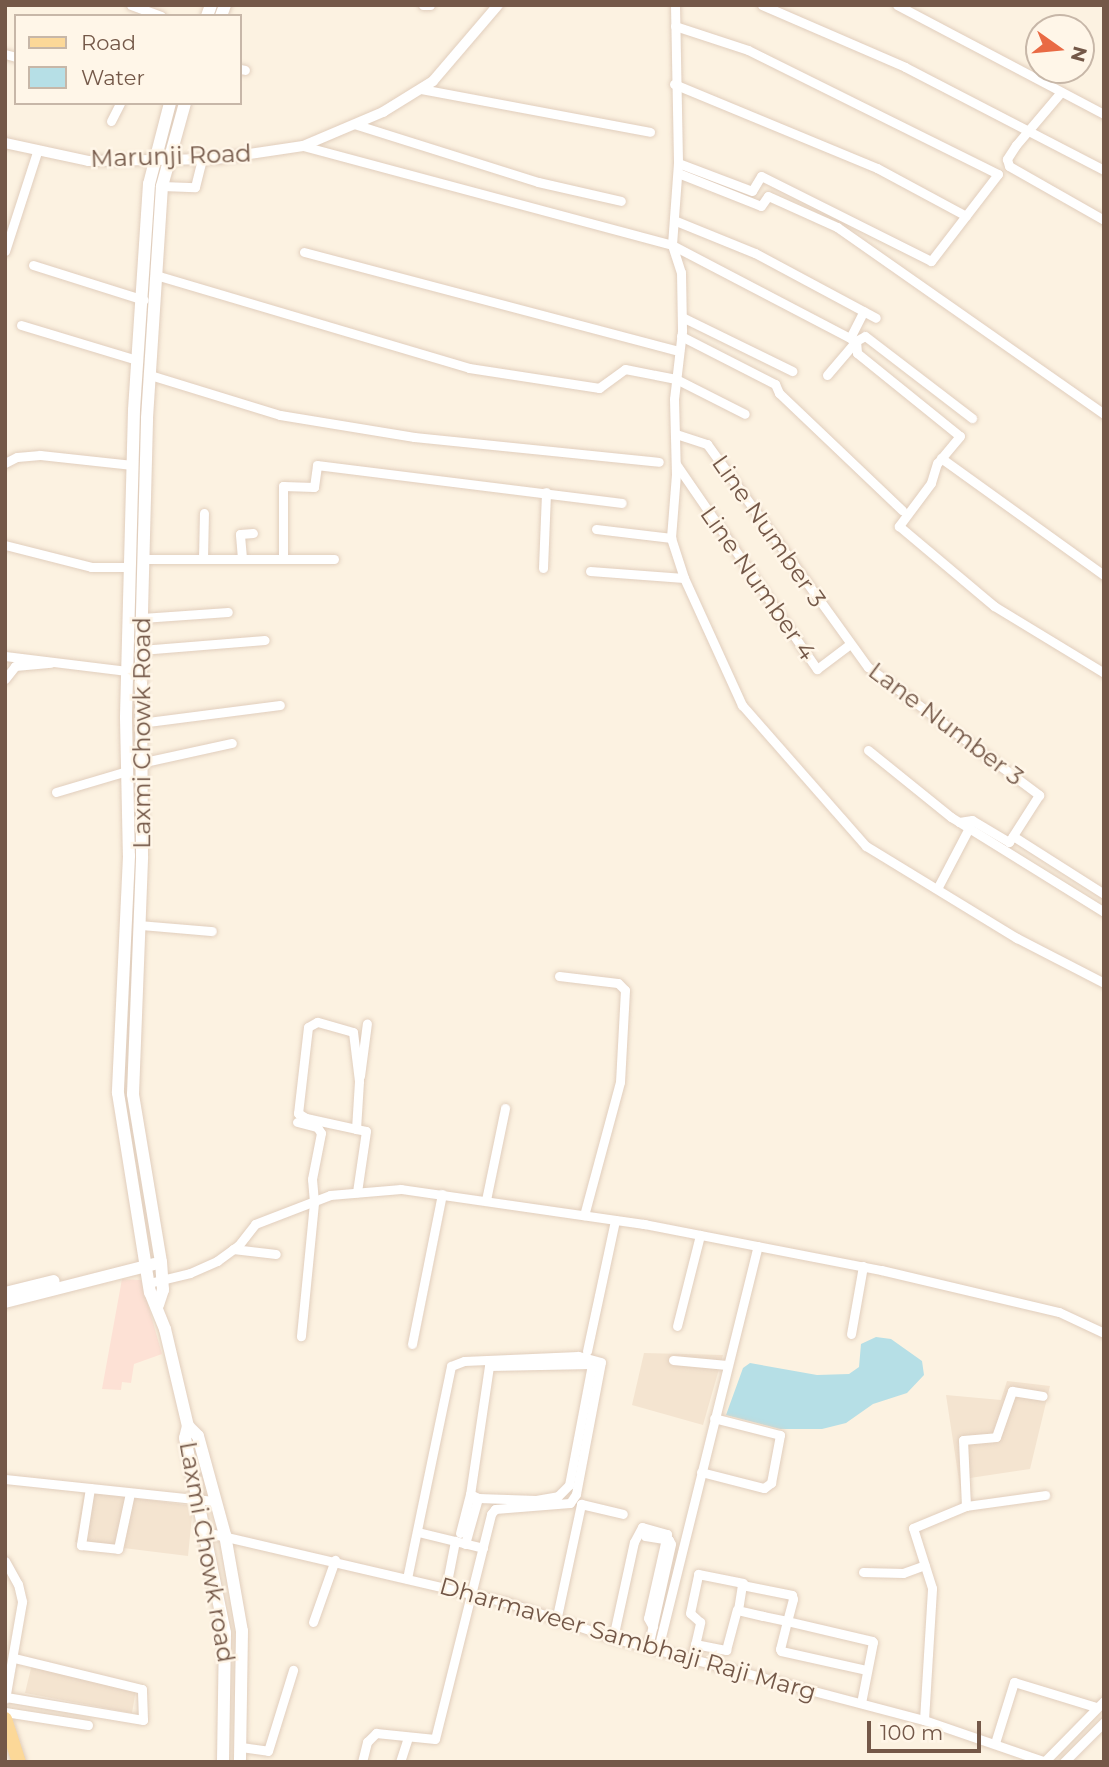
<!DOCTYPE html>
<html>
<head>
<meta charset="utf-8">
<style>
	body { margin:0 }
	#map { position:relative; width:1109px; height:1767px; overflow:hidden; background:#fcf2e1; font-family:Montserrat,sans-serif }
	div>[style] { position:absolute }
	[style*='--x'] { left:calc(var(--x)*1px); top:calc(var(--y)*1px); width:calc(var(--w)*1px); rotate:calc(var(--a)*1deg) }
	.residential>* { inset:0; background:#f4e4d0 }
	.commercial>* { inset:0; background:#fde1d5 }
	.water>* { inset:0; background:#b6dfe6 }
	.roads { filter:drop-shadow(0 0 2px #e1cebd) drop-shadow(0 0 2px #e1cebd) }
	.minor>* { height:9px; margin:-4.5px; padding:0 4.5px; transform-origin:4.5px; border-radius:4.5px; background:#fff }
	.tertiary>* { height:10px; margin:-5px; padding:0 5px; transform-origin:5px; border-radius:5px; background:#fff }
	.secondary>* { height:12px; margin:-6px; padding:0 6px; transform-origin:6px; border-radius:6px; background:#fff }
	.primary>* { height:14px; margin:-7px; padding:0 7px; transform-origin:7px; border-radius:7px; background:#fcd898 }
	span { translate:-50% -50%; white-space:nowrap; text-align:center; line-height:1.15; -webkit-text-stroke:5px #fff6e8; paint-order:stroke }
	.street-label { font-size:24px; color:#745848 }
	.frame { position:absolute; inset:0; border:7px solid #745848; pointer-events:none }
	.legend { position:absolute; left:14px; top:14px; width:228px; height:91px; box-sizing:border-box; background:#fff6e8; border:2px solid #c7b7a8; margin:0; padding:9px 12px; list-style:none; font-size:21px; color:#745848 }
	.legend li { display:flex; align-items:center; gap:14px; height:35px }
	.legend b { width:35px; border:2px solid #c7b7a8 }
	.north { position:absolute; left:1025px; top:14px; width:70px; height:70px; box-sizing:border-box; background:#fff6e8; border:2px solid #c7b7a8; border-radius:50%; rotate:105deg; font-size:19px; font-weight:700; line-height:28px; text-align:center; color:#745848 }
	.north::after { content:''; display:block; margin:auto; width:24px; height:32px; background:#e96a44; clip-path:polygon(50% 0,100% 100%,50% 72%,0 100%) }
	.scale { position:absolute; left:867px; top:1721px; width:114px; height:32px; box-sizing:border-box; border:4px solid #745848; border-top:0; padding-left:9px; font-size:21px; line-height:24px; white-space:nowrap; color:#745848; -webkit-text-stroke:5px #fff6e8; paint-order:stroke }
</style>
</head>
<body>
<div id="map">
	<div class="residential">
		<i style="clip-path:polygon(644px 1353px,723px 1355px,703px 1425px,632px 1405px)"></i>
		<i style="clip-path:polygon(1007px 1381px,1050px 1386px,1030px 1469px,970px 1478px,971px 1496px,962px 1500px,946px 1395px,1001px 1400px)"></i>
		<i style="clip-path:polygon(84px 1491px,193px 1506px,188px 1556px,75px 1542px)"></i>
		<i style="clip-path:polygon(32px 1664px,136px 1689px,132px 1713px,25px 1693px)"></i>
	</div>
	<div class="commercial">
		<i style="clip-path:polygon(122px 1279px,141px 1280px,162px 1354px,134px 1364px,131px 1383px,122px 1382px,121px 1390px,102px 1389px)"></i>
	</div>
	<div class="water">
		<i style="clip-path:polygon(876px 1337px,891px 1339px,922px 1361px,924px 1375px,907px 1393px,873px 1404px,846px 1423px,822px 1429px,780px 1429px,726px 1415px,743px 1368px,750px 1363px,817px 1375px,849px 1374px,859px 1367px,861px 1344px)"></i>
	</div>
	<div class="roads">
		<div class="minor">
			<i style="--x:131;--y:5;--w:32;--a:20"></i>
			<i style="--x:423;--y:5;--w:7;--a:0"></i>
			<i style="--x:675;--y:5;--w:158;--a:88.9"></i>
			<i style="--x:678;--y:163;--w:82;--a:94.2"></i>
			<i style="--x:672;--y:245;--w:28;--a:72"></i>
			<i style="--x:681;--y:272;--w:59;--a:89"></i>
			<i style="--x:682;--y:331;--w:68;--a:96.7"></i>
			<i style="--x:674;--y:399;--w:75;--a:88.5"></i>
			<i style="--x:676;--y:474;--w:64;--a:94.5"></i>
			<i style="--x:671;--y:538;--w:42;--a:72"></i>
			<i style="--x:684;--y:578;--w:140;--a:65.5"></i>
			<i style="--x:742;--y:705;--w:188;--a:48.7"></i>
			<i style="--x:866;--y:846;--w:177;--a:31.4"></i>
			<i style="--x:1017;--y:938;--w:98;--a:27.3"></i>
			<i style="--x:762;--y:5;--w:156;--a:23.4"></i>
			<i style="--x:905;--y:67;--w:224;--a:27.4"></i>
			<i style="--x:897;--y:5;--w:234;--a:27.8"></i>
			<i style="--x:675;--y:26;--w:77;--a:18.2"></i>
			<i style="--x:748;--y:50;--w:279;--a:26.4"></i>
			<i style="--x:998;--y:174;--w:110;--a:127.6"></i>
			<i style="--x:931;--y:261;--w:190;--a:-153.4"></i>
			<i style="--x:761;--y:176;--w:17;--a:121"></i>
			<i style="--x:752;--y:191;--w:79;--a:-159.3"></i>
			<i style="--x:5;--y:54;--w:11;--a:15"></i>
			<i style="--x:240;--y:69;--w:5;--a:11"></i>
			<i style="--x:674;--y:84;--w:220;--a:22.5"></i>
			<i style="--x:877;--y:168;--w:101;--a:28.3"></i>
			<i style="--x:421;--y:89;--w:233;--a:10.6"></i>
			<i style="--x:1061;--y:92;--w:70;--a:130.3"></i>
			<i style="--x:1016;--y:145;--w:17;--a:123"></i>
			<i style="--x:1007;--y:159;--w:7;--a:74"></i>
			<i style="--x:1009;--y:166;--w:109;--a:29.6"></i>
			<i style="--x:111;--y:121;--w:20;--a:-63"></i>
			<i style="--x:354;--y:124;--w:193;--a:17.5"></i>
			<i style="--x:538;--y:182;--w:85;--a:12.9"></i>
			<i style="--x:303;--y:146;--w:382;--a:15"></i>
			<i style="--x:672;--y:245;--w:208;--a:27.6"></i>
			<i style="--x:856;--y:341;--w:10;--a:-29"></i>
			<i style="--x:865;--y:336;--w:135;--a:37.5"></i>
			<i style="--x:678;--y:173;--w:89;--a:21.7"></i>
			<i style="--x:761;--y:206;--w:12;--a:-55"></i>
			<i style="--x:768;--y:196;--w:76;--a:24.2"></i>
			<i style="--x:837;--y:227;--w:326;--a:35"></i>
			<i style="--x:162;--y:186;--w:33;--a:2"></i>
			<i style="--x:195;--y:187;--w:29;--a:-76"></i>
			<i style="--x:676;--y:221;--w:85;--a:22.1"></i>
			<i style="--x:755;--y:253;--w:137;--a:28.2"></i>
			<i style="--x:5;--y:251;--w:104;--a:-72.1"></i>
			<i style="--x:304;--y:252;--w:388;--a:14.8"></i>
			<i style="--x:33;--y:265;--w:116;--a:17.5"></i>
			<i style="--x:159;--y:276;--w:323;--a:16.5"></i>
			<i style="--x:469;--y:368;--w:132;--a:8.7"></i>
			<i style="--x:599;--y:388;--w:32;--a:-36"></i>
			<i style="--x:625;--y:369;--w:52;--a:11.1"></i>
			<i style="--x:676;--y:379;--w:77;--a:26.9"></i>
			<i style="--x:682;--y:317;--w:123;--a:26.1"></i>
			<i style="--x:21;--y:325;--w:121;--a:16.8"></i>
			<i style="--x:681;--y:336;--w:106;--a:27.1"></i>
			<i style="--x:775;--y:384;--w:10;--a:66"></i>
			<i style="--x:779;--y:393;--w:170;--a:43.6"></i>
			<i style="--x:850;--y:338;--w:30;--a:-63"></i>
			<i style="--x:856;--y:341;--w:12;--a:85"></i>
			<i style="--x:857;--y:353;--w:132;--a:38.9"></i>
			<i style="--x:960;--y:436;--w:35;--a:130"></i>
			<i style="--x:937;--y:463;--w:21;--a:107"></i>
			<i style="--x:931;--y:483;--w:54;--a:126.7"></i>
			<i style="--x:899;--y:526;--w:124;--a:40.1"></i>
			<i style="--x:994;--y:606;--w:129;--a:31.3"></i>
			<i style="--x:150;--y:375;--w:136;--a:17.1"></i>
			<i style="--x:280;--y:415;--w:136;--a:9.3"></i>
			<i style="--x:414;--y:437;--w:246;--a:5.8"></i>
			<i style="--x:827;--y:375;--w:45;--a:-49.5"></i>
			<i style="--x:676;--y:434;--w:33;--a:18"></i>
			<i style="--x:707;--y:444;--w:275;--a:54.2"></i>
			<i style="--x:868;--y:667;--w:214;--a:36.8"></i>
			<i style="--x:1039;--y:795;--w:56;--a:122.6"></i>
			<i style="--x:1009;--y:842;--w:43;--a:-149.3"></i>
			<i style="--x:972;--y:820;--w:13;--a:171"></i>
			<i style="--x:941;--y:458;--w:201;--a:35.7"></i>
			<i style="--x:5;--y:463;--w:13;--a:-27"></i>
			<i style="--x:17;--y:457;--w:23;--a:-5"></i>
			<i style="--x:40;--y:455;--w:93;--a:6.2"></i>
			<i style="--x:676;--y:464;--w:249;--a:55.5"></i>
			<i style="--x:817;--y:669;--w:40;--a:-37"></i>
			<i style="--x:596;--y:529;--w:76;--a:6.8"></i>
			<i style="--x:5;--y:545;--w:89;--a:14.3"></i>
			<i style="--x:91;--y:567;--w:39;--a:0"></i>
			<i style="--x:242;--y:558;--w:24;--a:-95"></i>
			<i style="--x:240;--y:534;--w:13;--a:-4"></i>
			<i style="--x:283;--y:558;--w:72;--a:-90"></i>
			<i style="--x:283;--y:486;--w:31;--a:2"></i>
			<i style="--x:314;--y:487;--w:22;--a:-82"></i>
			<i style="--x:317;--y:465;--w:307;--a:7.1"></i>
			<i style="--x:144;--y:559;--w:190;--a:0"></i>
			<i style="--x:203;--y:559;--w:46;--a:-88.8"></i>
			<i style="--x:543;--y:568;--w:76;--a:-87.7"></i>
			<i style="--x:590;--y:571;--w:94;--a:4.3"></i>
			<i style="--x:142;--y:618;--w:86;--a:-4"></i>
			<i style="--x:141;--y:650;--w:124;--a:-4.6"></i>
			<i style="--x:5;--y:656;--w:123;--a:7"></i>
			<i style="--x:5;--y:679;--w:16;--a:-52"></i>
			<i style="--x:15;--y:666;--w:36;--a:-5"></i>
			<i style="--x:140;--y:723;--w:141;--a:-7.3"></i>
			<i style="--x:868;--y:750;--w:107;--a:38.9"></i>
			<i style="--x:951;--y:817;--w:180;--a:31.8"></i>
			<i style="--x:140;--y:763;--w:94;--a:-12.3"></i>
			<i style="--x:56;--y:792;--w:74;--a:-16.5"></i>
			<i style="--x:1013;--y:836;--w:108;--a:32.5"></i>
			<i style="--x:938;--y:887;--w:67;--a:-62.3"></i>
			<i style="--x:140;--y:925;--w:72;--a:4.8"></i>
			<i style="--x:559;--y:976;--w:59;--a:6.8"></i>
			<i style="--x:618;--y:983;--w:10;--a:45"></i>
			<i style="--x:625;--y:990;--w:92;--a:93.1"></i>
			<i style="--x:620;--y:1082;--w:138;--a:105.1"></i>
			<i style="--x:360;--y:1076;--w:53;--a:-82.5"></i>
			<i style="--x:297;--y:1122;--w:21;--a:14"></i>
			<i style="--x:317;--y:1127;--w:7;--a:56"></i>
			<i style="--x:321;--y:1133;--w:47;--a:101.1"></i>
			<i style="--x:312;--y:1179;--w:24;--a:85"></i>
			<i style="--x:314;--y:1203;--w:134;--a:95.6"></i>
			<i style="--x:356;--y:1129;--w:48;--a:-86.4"></i>
			<i style="--x:359;--y:1081;--w:49;--a:-97"></i>
			<i style="--x:353;--y:1032;--w:37;--a:-164"></i>
			<i style="--x:317;--y:1022;--w:10;--a:151"></i>
			<i style="--x:308;--y:1027;--w:87;--a:96.6"></i>
			<i style="--x:298;--y:1113;--w:9;--a:32"></i>
			<i style="--x:306;--y:1118;--w:51;--a:12.4"></i>
			<i style="--x:356;--y:1129;--w:10;--a:11"></i>
			<i style="--x:366;--y:1131;--w:62;--a:98.4"></i>
			<i style="--x:486;--y:1200;--w:94;--a:-78.3"></i>
			<i style="--x:233;--y:1249;--w:43;--a:6.6"></i>
			<i style="--x:149;--y:1283;--w:42;--a:-13.7"></i>
			<i style="--x:190;--y:1273;--w:30;--a:-24"></i>
			<i style="--x:217;--y:1261;--w:26;--a:-36"></i>
			<i style="--x:238;--y:1246;--w:28;--a:-52"></i>
			<i style="--x:255;--y:1224;--w:80;--a:-21.1"></i>
			<i style="--x:330;--y:1195;--w:71;--a:-4.8"></i>
			<i style="--x:401;--y:1189;--w:246;--a:8.2"></i>
			<i style="--x:644;--y:1224;--w:241;--a:11"></i>
			<i style="--x:881;--y:1270;--w:183;--a:13.3"></i>
			<i style="--x:1059;--y:1312;--w:50;--a:25"></i>
			<i style="--x:677;--y:1326;--w:94;--a:-75.8"></i>
			<i style="--x:851;--y:1334;--w:69;--a:-80"></i>
			<i style="--x:412;--y:1344;--w:153;--a:-78.7"></i>
			<i style="--x:587;--y:1351;--w:134;--a:-77.9"></i>
			<i style="--x:673;--y:1360;--w:54;--a:5.3"></i>
			<i style="--x:701;--y:1472;--w:65;--a:14.3"></i>
			<i style="--x:764;--y:1488;--w:9;--a:-36"></i>
			<i style="--x:771;--y:1483;--w:49;--a:-79.4"></i>
			<i style="--x:780;--y:1435;--w:68;--a:-165.6"></i>
			<i style="--x:5;--y:1479;--w:212;--a:6"></i>
			<i style="--x:90;--y:1488;--w:58;--a:99"></i>
			<i style="--x:81;--y:1545;--w:37;--a:6"></i>
			<i style="--x:118;--y:1549;--w:57;--a:-77.9"></i>
			<i style="--x:966;--y:1506;--w:66;--a:-92.6"></i>
			<i style="--x:963;--y:1440;--w:33;--a:-5"></i>
			<i style="--x:996;--y:1437;--w:49;--a:-70.8"></i>
			<i style="--x:1012;--y:1391;--w:31;--a:9"></i>
			<i style="--x:205;--y:1532;--w:309;--a:13.1"></i>
			<i style="--x:506;--y:1602;--w:113;--a:18.6"></i>
			<i style="--x:613;--y:1638;--w:322;--a:14.8"></i>
			<i style="--x:924;--y:1720;--w:129;--a:19"></i>
			<i style="--x:418;--y:1532;--w:67;--a:13.8"></i>
			<i style="--x:460;--y:1533;--w:40;--a:-75.6"></i>
			<i style="--x:645;--y:1536;--w:24;--a:9"></i>
			<i style="--x:669;--y:1540;--w:4;--a:63"></i>
			<i style="--x:671;--y:1544;--w:106;--a:102.6"></i>
			<i style="--x:465;--y:1544;--w:48;--a:-74.2"></i>
			<i style="--x:478;--y:1498;--w:58;--a:2"></i>
			<i style="--x:536;--y:1500;--w:22;--a:-10"></i>
			<i style="--x:558;--y:1496;--w:16;--a:-45"></i>
			<i style="--x:569;--y:1485;--w:123;--a:-79.2"></i>
			<i style="--x:592;--y:1364;--w:103;--a:178.9"></i>
			<i style="--x:489;--y:1366;--w:129;--a:98.4"></i>
			<i style="--x:470;--y:1494;--w:9;--a:27"></i>
			<i style="--x:5;--y:1561;--w:26;--a:61"></i>
			<i style="--x:18;--y:1584;--w:18;--a:77"></i>
			<i style="--x:22;--y:1602;--w:98;--a:99.9"></i>
			<i style="--x:863;--y:1572;--w:40;--a:1.4"></i>
			<i style="--x:903;--y:1573;--w:23;--a:-20"></i>
			<i style="--x:448;--y:1577;--w:37;--a:-79"></i>
			<i style="--x:556;--y:1621;--w:120;--a:-77.9"></i>
			<i style="--x:581;--y:1504;--w:43;--a:13.4"></i>
			<i style="--x:313;--y:1622;--w:66;--a:-70.5"></i>
			<i style="--x:613;--y:1638;--w:98;--a:-77.7"></i>
			<i style="--x:634;--y:1542;--w:17;--a:-62"></i>
			<i style="--x:642;--y:1527;--w:26;--a:16"></i>
			<i style="--x:667;--y:1534;--w:86;--a:102.7"></i>
			<i style="--x:648;--y:1618;--w:10;--a:61"></i>
			<i style="--x:695;--y:1644;--w:32;--a:11"></i>
			<i style="--x:726;--y:1650;--w:42;--a:-75"></i>
			<i style="--x:658;--y:1649;--w:415;--a:-76.1"></i>
			<i style="--x:692;--y:1658;--w:37;--a:-77"></i>
			<i style="--x:700;--y:1622;--w:13;--a:-138"></i>
			<i style="--x:690;--y:1613;--w:40;--a:-78"></i>
			<i style="--x:698;--y:1574;--w:46;--a:11.3"></i>
			<i style="--x:6;--y:1697;--w:139;--a:9.5"></i>
			<i style="--x:143;--y:1720;--w:31;--a:-92"></i>
			<i style="--x:142;--y:1689;--w:132;--a:-166.4"></i>
			<i style="--x:861;--y:1703;--w:62;--a:-78.9"></i>
			<i style="--x:873;--y:1642;--w:1;--a:-135"></i>
			<i style="--x:872;--y:1641;--w:87;--a:-166.8"></i>
			<i style="--x:787;--y:1621;--w:25;--a:-168"></i>
			<i style="--x:763;--y:1616;--w:26;--a:-167"></i>
			<i style="--x:738;--y:1610;--w:25;--a:-81"></i>
			<i style="--x:742;--y:1585;--w:51;--a:11.3"></i>
			<i style="--x:792;--y:1595;--w:4;--a:76"></i>
			<i style="--x:793;--y:1599;--w:23;--a:105"></i>
			<i style="--x:787;--y:1621;--w:29;--a:104"></i>
			<i style="--x:780;--y:1649;--w:2;--a:63"></i>
			<i style="--x:781;--y:1651;--w:88;--a:12.5"></i>
			<i style="--x:5;--y:1712;--w:84;--a:8.9"></i>
			<i style="--x:924;--y:1720;--w:132;--a:-86.5"></i>
			<i style="--x:932;--y:1588;--w:63;--a:-107.6"></i>
			<i style="--x:913;--y:1528;--w:57;--a:-22.5"></i>
			<i style="--x:966;--y:1506;--w:80;--a:-7.9"></i>
			<i style="--x:995;--y:1743;--w:64;--a:-72.7"></i>
			<i style="--x:1014;--y:1682;--w:86;--a:17"></i>
			<i style="--x:241;--y:1747;--w:27;--a:8"></i>
			<i style="--x:268;--y:1751;--w:85;--a:-72.8"></i>
			<i style="--x:362;--y:1762;--w:21;--a:-76"></i>
			<i style="--x:367;--y:1742;--w:13;--a:-45"></i>
			<i style="--x:376;--y:1733;--w:59;--a:5.8"></i>
			<i style="--x:435;--y:1739;--w:232;--a:-76"></i>
			<i style="--x:491;--y:1514;--w:6;--a:-51"></i>
			<i style="--x:495;--y:1509;--w:75;--a:-4.6"></i>
			<i style="--x:570;--y:1503;--w:11;--a:-56"></i>
			<i style="--x:576;--y:1494;--w:134;--a:-79.3"></i>
			<i style="--x:601;--y:1362;--w:24;--a:-165"></i>
			<i style="--x:578;--y:1356;--w:114;--a:177.5"></i>
			<i style="--x:464;--y:1361;--w:14;--a:159"></i>
			<i style="--x:451;--y:1366;--w:217;--a:101.7"></i>
			<i style="--x:400;--y:1762;--w:25;--a:-72"></i>
			<i style="--x:1044;--y:1762;--w:86;--a:-45.5"></i>
			<i style="--x:1064;--y:1762;--w:57;--a:-45"></i>
		</div>
		<div class="tertiary">
			<i style="--x:5;--y:143;--w:85;--a:12.2"></i>
			<i style="--x:88;--y:161;--w:128;--a:-0.9"></i>
			<i style="--x:216;--y:159;--w:88;--a:-8.5"></i>
			<i style="--x:303;--y:146;--w:87;--a:-23"></i>
			<i style="--x:383;--y:112;--w:59;--a:-31.8"></i>
			<i style="--x:433;--y:81;--w:100;--a:-49.5"></i>
		</div>
		<div class="secondary">
			<i style="--x:207;--y:16;--w:12;--a:-70"></i>
			<i style="--x:221;--y:16;--w:12;--a:-70"></i>
			<i style="--x:170;--y:103;--w:84;--a:104.5"></i>
			<i style="--x:149;--y:184;--w:226;--a:93.8"></i>
			<i style="--x:134;--y:410;--w:308;--a:91.5"></i>
			<i style="--x:126;--y:718;--w:138;--a:88.8"></i>
			<i style="--x:129;--y:856;--w:237;--a:92.7"></i>
			<i style="--x:118;--y:1093;--w:202;--a:80.9"></i>
			<i style="--x:150;--y:1292;--w:40;--a:68"></i>
			<i style="--x:165;--y:1329;--w:100;--a:76.7"></i>
			<i style="--x:188;--y:1426;--w:12;--a:104"></i>
			<i style="--x:185;--y:1438;--w:199;--a:78.4"></i>
			<i style="--x:225;--y:1633;--w:129;--a:90.9"></i>
			<i style="--x:5;--y:1293;--w:50;--a:-13.8"></i>
			<i style="--x:5;--y:1302;--w:154;--a:-14.3"></i>
			<i style="--x:158;--y:1305;--w:16;--a:-72"></i>
			<i style="--x:163;--y:1290;--w:28;--a:-94"></i>
			<i style="--x:161;--y:1262;--w:170;--a:-99.5"></i>
			<i style="--x:133;--y:1094;--w:238;--a:-87.8"></i>
			<i style="--x:142;--y:856;--w:206;--a:-90.3"></i>
			<i style="--x:141;--y:650;--w:232;--a:-88.5"></i>
			<i style="--x:147;--y:418;--w:232;--a:-86.3"></i>
			<i style="--x:162;--y:186;--w:86;--a:-74.5"></i>
			<i style="--x:188;--y:1426;--w:14;--a:45"></i>
			<i style="--x:198;--y:1436;--w:103;--a:74.7"></i>
			<i style="--x:225;--y:1535;--w:97;--a:80"></i>
			<i style="--x:242;--y:1631;--w:131;--a:90.9"></i>
		</div>
		<div class="primary">
			<i style="--x:5;--y:1719;--w:45;--a:72"></i>
		</div>
	</div>
	<div class="street-label">
		<span style="left:171px;top:156px;rotate:-2deg">Marunji Road</span>
		<span style="left:769px;top:531px;rotate:55deg">Line Number 3</span>
		<span style="left:758px;top:583px;rotate:55deg">Line Number 4</span>
		<span style="left:946px;top:724px;rotate:37deg">Lane Number 3</span>
		<span style="left:142px;top:733px;rotate:-90deg">Laxmi Chowk Road</span>
		<span style="left:207px;top:1552px;rotate:80deg">Laxmi Chowk road</span>
		<span style="left:628px;top:1639px;rotate:16deg">Dharmaveer Sambhaji Raji Marg</span>
	</div>
	<div class="frame"></div>
	<ul class="legend">
	<li><b style="height:9px;background:#fcd898"></b>Road</li>
	<li><b style="height:19px;background:#b6dfe6"></b>Water</li>
	</ul>
	<div class="north">N</div>
	<div class="scale">100 m</div>
</div>
</body>
</html>
